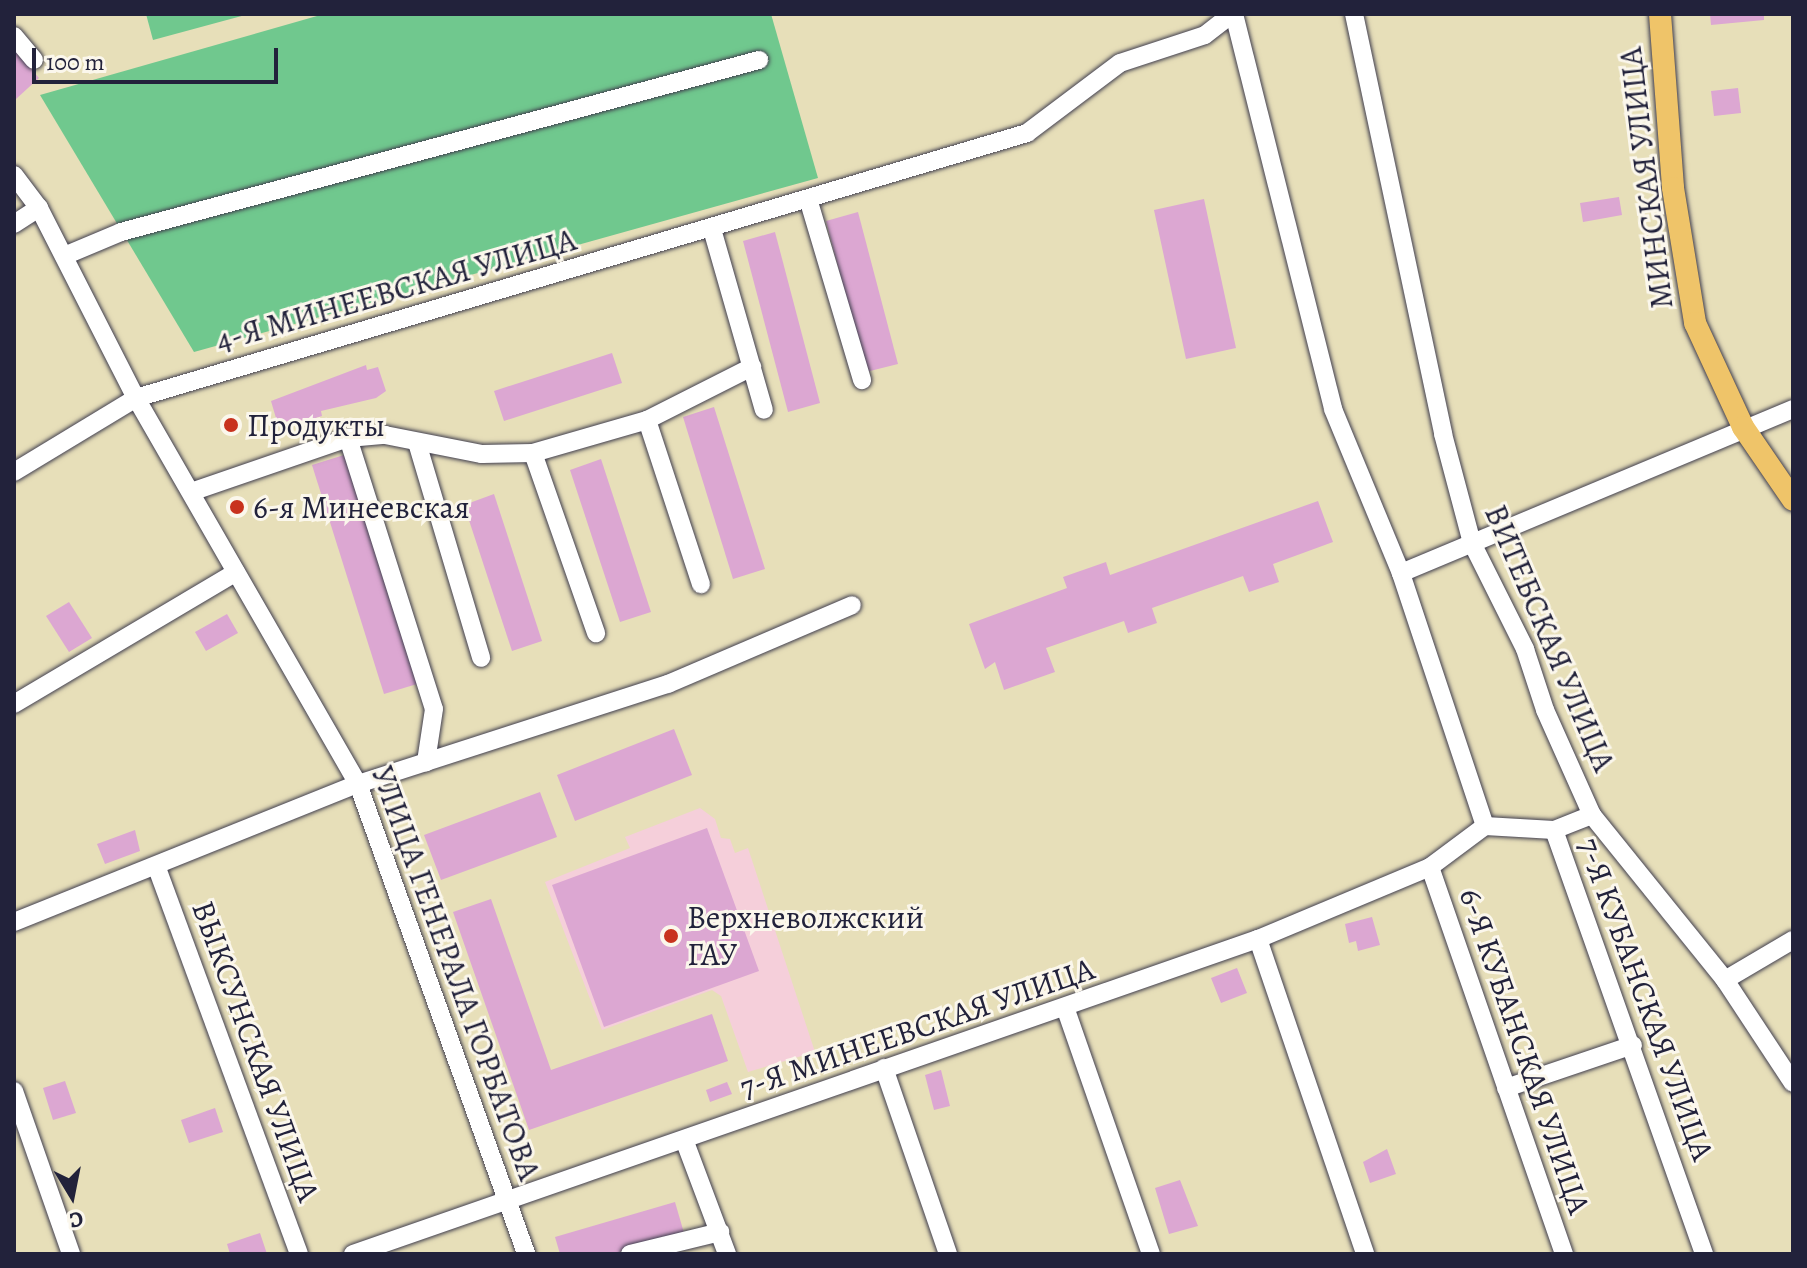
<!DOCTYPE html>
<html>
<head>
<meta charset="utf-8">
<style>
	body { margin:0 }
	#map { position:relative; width:1807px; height:1268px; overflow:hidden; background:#e7dfb9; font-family:Alegreya,serif }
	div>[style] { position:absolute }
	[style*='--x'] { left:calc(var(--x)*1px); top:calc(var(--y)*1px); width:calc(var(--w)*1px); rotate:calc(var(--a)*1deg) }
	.built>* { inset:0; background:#f5cfda }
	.green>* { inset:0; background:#70c88e }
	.building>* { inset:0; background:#dca7d2 }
	.roads { filter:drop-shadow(0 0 2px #403e4e) drop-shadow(0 0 2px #403e4e) }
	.minor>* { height:18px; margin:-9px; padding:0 9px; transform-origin:9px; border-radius:9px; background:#fff }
	.major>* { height:22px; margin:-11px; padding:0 11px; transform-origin:11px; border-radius:11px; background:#efc469 }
	.dots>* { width:22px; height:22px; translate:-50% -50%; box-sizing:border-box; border:4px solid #fbf7ec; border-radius:50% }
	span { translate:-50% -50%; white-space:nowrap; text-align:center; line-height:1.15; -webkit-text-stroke:6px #fbf7ec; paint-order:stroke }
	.street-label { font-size:32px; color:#22223b }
	.poi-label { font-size:32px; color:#22223b }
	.left { translate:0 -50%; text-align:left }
	.frame { position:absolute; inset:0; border:16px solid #22223b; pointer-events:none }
	.north { position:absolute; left:32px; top:1156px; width:80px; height:80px; -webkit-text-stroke:6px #fbf7ec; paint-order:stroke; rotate:170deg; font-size:22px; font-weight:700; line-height:32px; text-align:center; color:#22223b }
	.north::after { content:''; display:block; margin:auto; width:28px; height:36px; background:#22223b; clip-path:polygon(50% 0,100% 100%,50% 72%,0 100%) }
	.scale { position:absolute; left:32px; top:48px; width:246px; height:36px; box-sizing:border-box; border:4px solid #22223b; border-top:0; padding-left:10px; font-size:24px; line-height:28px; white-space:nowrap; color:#22223b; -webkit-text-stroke:6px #fbf7ec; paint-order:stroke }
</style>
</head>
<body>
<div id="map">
	<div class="built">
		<i style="clip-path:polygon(700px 808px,715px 819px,721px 838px,730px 839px,735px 853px,748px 848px,815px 1052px,748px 1072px,721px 996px,712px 990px,602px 1030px,545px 882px,630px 848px,625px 837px)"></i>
	</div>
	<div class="green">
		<i style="clip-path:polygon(146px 14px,249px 14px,153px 40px)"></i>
		<i style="clip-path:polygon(324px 14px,771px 14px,818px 178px,194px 352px,40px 95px)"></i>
	</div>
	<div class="building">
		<i style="clip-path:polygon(1710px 14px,1764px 14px,1764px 20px,1711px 25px)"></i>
		<i style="clip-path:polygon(14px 49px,39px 78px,16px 99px,14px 97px)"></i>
		<i style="clip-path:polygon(1738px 88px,1741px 113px,1714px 116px,1711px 91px)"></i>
		<i style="clip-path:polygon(1619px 197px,1622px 215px,1583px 222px,1580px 203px)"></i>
		<i style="clip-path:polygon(1204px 199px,1236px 348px,1186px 359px,1154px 210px)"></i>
		<i style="clip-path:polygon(858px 212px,898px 364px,866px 372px,826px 221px)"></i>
		<i style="clip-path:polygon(775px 232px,820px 403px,788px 412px,743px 241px)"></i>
		<i style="clip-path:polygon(612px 353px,622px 383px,504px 421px,494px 391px)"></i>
		<i style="clip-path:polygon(366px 365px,367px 370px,378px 367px,386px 391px,376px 398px,321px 411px,322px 416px,293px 425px,291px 420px,278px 425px,271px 401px)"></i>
		<i style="clip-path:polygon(714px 407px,765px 569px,733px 579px,683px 417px)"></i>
		<i style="clip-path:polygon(233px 416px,238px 430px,228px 433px,224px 419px)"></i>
		<i style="clip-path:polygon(344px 455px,417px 684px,384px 694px,312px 465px)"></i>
		<i style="clip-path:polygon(601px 459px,651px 612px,620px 622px,570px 470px)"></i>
		<i style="clip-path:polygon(494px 494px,542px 641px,512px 651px,464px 505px)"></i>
		<i style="clip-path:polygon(1318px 501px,1333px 542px,1273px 564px,1279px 582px,1249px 592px,1243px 576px,1152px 608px,1157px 623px,1128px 633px,1124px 621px,1046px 648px,1055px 672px,1004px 690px,995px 662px,985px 669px,969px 624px,1067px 588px,1063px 577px,1106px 562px,1110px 575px)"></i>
		<i style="clip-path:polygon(69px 602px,92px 638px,69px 652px,46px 616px)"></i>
		<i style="clip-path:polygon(227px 614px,238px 633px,206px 651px,195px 632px)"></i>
		<i style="clip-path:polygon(674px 729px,692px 775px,575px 821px,557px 775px)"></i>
		<i style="clip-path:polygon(540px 792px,557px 837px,441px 880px,424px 835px)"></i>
		<i style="clip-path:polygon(707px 828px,759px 971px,604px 1027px,552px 885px)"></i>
		<i style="clip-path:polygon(135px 830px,140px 851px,105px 864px,97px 844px)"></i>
		<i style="clip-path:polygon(491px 899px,551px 1070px,712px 1014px,728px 1061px,529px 1130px,453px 912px)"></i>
		<i style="clip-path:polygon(1372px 917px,1380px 945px,1358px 951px,1356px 941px,1349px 943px,1345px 924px)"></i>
		<i style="clip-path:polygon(1237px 968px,1247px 993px,1221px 1003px,1211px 978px)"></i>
		<i style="clip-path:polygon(941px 1070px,950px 1106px,934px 1110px,925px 1075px)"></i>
		<i style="clip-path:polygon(65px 1081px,76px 1113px,53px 1120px,43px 1088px)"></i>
		<i style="clip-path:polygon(727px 1082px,732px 1094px,710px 1102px,706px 1090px)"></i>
		<i style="clip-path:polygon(215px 1108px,223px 1132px,189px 1143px,181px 1120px)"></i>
		<i style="clip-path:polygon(1387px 1149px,1396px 1174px,1370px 1183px,1363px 1162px)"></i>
		<i style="clip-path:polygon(1180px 1180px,1198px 1226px,1169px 1234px,1155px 1188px)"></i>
		<i style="clip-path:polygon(675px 1202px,684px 1233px,612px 1254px,560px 1254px,555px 1237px)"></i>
		<i style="clip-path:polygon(260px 1233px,267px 1254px,230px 1254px,227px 1244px)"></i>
	</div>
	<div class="roads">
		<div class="minor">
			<i style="--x:1234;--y:14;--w:407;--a:75.9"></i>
			<i style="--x:1333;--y:409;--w:178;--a:67.5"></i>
			<i style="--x:1354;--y:14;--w:429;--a:78"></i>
			<i style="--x:1443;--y:434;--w:113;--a:75.1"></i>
			<i style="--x:1472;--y:543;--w:119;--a:63.4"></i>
			<i style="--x:1525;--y:649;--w:64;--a:71.8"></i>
			<i style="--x:1545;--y:710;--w:115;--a:65.9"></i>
			<i style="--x:1592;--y:815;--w:212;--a:51.1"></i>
			<i style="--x:1725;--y:980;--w:123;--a:56.6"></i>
			<i style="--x:14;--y:36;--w:31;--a:50"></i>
			<i style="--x:14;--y:175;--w:41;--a:52.9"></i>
			<i style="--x:39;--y:208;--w:213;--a:63"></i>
			<i style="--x:136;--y:398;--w:445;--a:60.1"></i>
			<i style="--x:358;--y:784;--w:499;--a:70.3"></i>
			<i style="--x:809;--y:202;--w:186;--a:73.4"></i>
			<i style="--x:14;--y:224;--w:30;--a:-33"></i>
			<i style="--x:712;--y:229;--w:188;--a:74"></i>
			<i style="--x:64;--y:256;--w:62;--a:-22.8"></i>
			<i style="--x:121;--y:232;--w:661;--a:-15.09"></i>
			<i style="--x:647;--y:420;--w:173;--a:71.8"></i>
			<i style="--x:348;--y:438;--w:284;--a:72.4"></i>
			<i style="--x:434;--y:709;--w:54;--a:98.6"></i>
			<i style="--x:418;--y:446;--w:221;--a:73.4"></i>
			<i style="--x:533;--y:453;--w:191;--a:70.7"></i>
			<i style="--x:14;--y:472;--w:143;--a:-31.2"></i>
			<i style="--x:136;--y:398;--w:930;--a:-16.56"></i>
			<i style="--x:1027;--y:133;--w:116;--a:-37"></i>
			<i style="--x:1120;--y:63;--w:89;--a:-18.2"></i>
			<i style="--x:1205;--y:35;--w:34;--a:-38"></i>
			<i style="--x:191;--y:492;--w:166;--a:-19"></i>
			<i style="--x:348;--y:438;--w:37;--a:-5"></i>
			<i style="--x:385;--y:435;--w:99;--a:11.1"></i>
			<i style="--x:482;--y:454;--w:51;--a:-1.1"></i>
			<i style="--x:533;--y:453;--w:119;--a:-16.1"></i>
			<i style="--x:647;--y:420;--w:118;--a:-26.8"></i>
			<i style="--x:14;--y:704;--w:258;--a:-30.7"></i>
			<i style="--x:1485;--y:826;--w:267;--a:-108.4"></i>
			<i style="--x:1401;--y:573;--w:425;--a:-22.7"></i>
			<i style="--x:1485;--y:826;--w:69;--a:3.3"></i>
			<i style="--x:1554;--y:830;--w:450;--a:70.5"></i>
			<i style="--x:1554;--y:830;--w:41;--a:-21.5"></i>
			<i style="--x:1430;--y:867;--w:410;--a:70.9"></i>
			<i style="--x:157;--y:868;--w:411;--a:69.8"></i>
			<i style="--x:14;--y:922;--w:371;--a:-21.9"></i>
			<i style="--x:358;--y:784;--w:326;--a:-17.9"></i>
			<i style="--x:668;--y:684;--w:200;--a:-23.2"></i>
			<i style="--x:1258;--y:939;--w:333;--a:71.2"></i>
			<i style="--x:1725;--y:980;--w:79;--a:-30.5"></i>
			<i style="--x:1066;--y:1010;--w:258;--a:70.8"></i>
			<i style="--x:884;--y:1068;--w:197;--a:71"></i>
			<i style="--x:1506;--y:1088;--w:134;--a:-18.7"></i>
			<i style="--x:14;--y:1091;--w:173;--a:70.7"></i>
			<i style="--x:685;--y:1142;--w:120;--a:69.4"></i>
			<i style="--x:353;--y:1254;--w:958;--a:-19.19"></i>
			<i style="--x:1258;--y:939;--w:186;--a:-22.7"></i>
			<i style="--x:1430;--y:867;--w:69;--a:-36.7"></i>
			<i style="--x:630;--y:1254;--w:93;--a:-13.7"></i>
		</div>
		<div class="major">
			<i style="--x:1660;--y:14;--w:174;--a:85.7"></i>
			<i style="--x:1673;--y:188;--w:137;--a:80.7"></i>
			<i style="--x:1695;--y:323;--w:115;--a:65.2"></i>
			<i style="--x:1743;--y:427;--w:88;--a:55.6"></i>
		</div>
	</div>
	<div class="dots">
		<i style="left:231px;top:425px;background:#c8321e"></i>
		<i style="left:237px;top:507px;background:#c8321e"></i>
		<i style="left:671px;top:936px;background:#c8321e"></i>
	</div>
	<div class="street-label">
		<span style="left:1646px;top:178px;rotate:-97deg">МИНСКАЯ УЛИЦА</span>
		<span style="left:396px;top:290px;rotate:-16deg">4-Я МИНЕЕВСКАЯ УЛИЦА</span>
		<span style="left:1550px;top:638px;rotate:67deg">ВИТЕБСКАЯ УЛИЦА</span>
		<span style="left:456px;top:973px;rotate:70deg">УЛИЦА ГЕНЕРАЛА ГОРБАТОВА</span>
		<span style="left:1646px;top:999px;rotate:70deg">7-Я КУБАНСКАЯ УЛИЦА</span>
		<span style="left:917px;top:1028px;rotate:-19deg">7-Я МИНЕЕВСКАЯ УЛИЦА</span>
		<span style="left:256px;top:1051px;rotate:70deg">ВЫКСУНСКАЯ УЛИЦА</span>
		<span style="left:1525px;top:1051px;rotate:71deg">6-Я КУБАНСКАЯ УЛИЦА</span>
	</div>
	<div class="poi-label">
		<span class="left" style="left:247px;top:425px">Продукты</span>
		<span class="left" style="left:253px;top:507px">6-я Минеевская</span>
		<span class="left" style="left:687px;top:936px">Верхневолжский<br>ГАУ</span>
	</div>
	<div class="frame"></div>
	<div class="north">С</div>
	<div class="scale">100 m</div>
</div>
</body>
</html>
